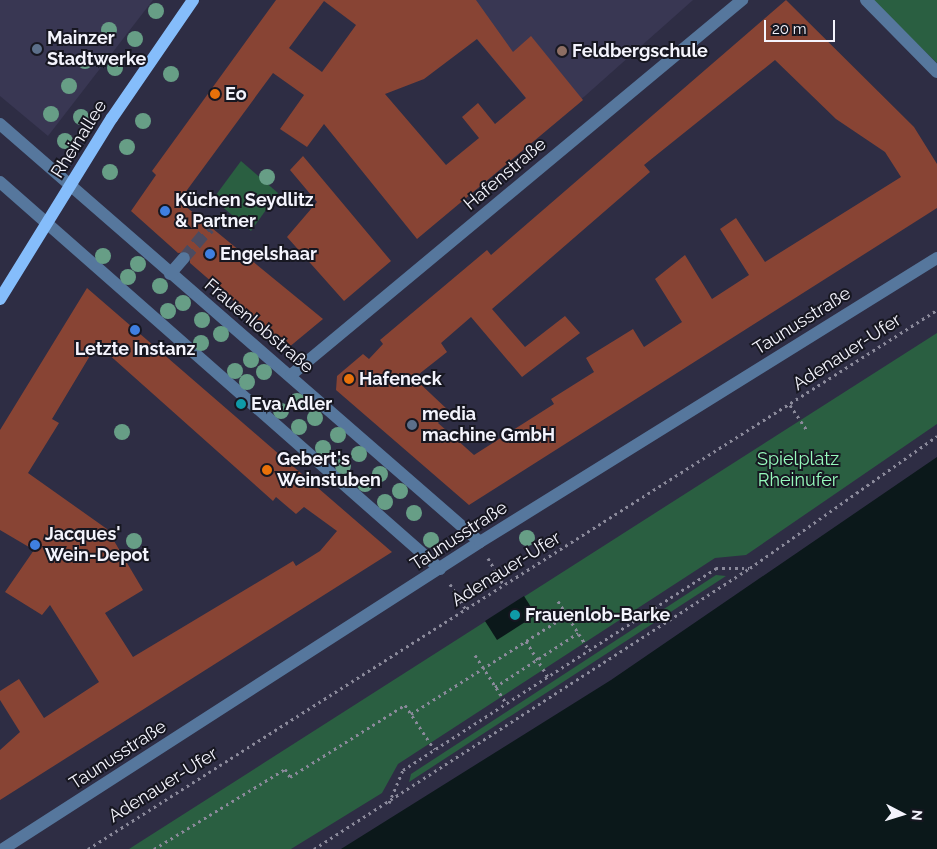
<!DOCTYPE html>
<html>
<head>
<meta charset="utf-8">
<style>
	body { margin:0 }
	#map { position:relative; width:937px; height:849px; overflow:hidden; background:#2e2d44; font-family:Raleway,sans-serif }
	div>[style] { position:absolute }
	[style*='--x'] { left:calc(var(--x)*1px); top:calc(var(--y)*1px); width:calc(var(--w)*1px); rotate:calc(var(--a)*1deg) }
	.built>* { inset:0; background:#393753 }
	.green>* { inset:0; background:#2a5f41 }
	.water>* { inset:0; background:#0b181a }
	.building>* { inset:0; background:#884434 }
	.minor-tunnel>* { height:12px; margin-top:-6px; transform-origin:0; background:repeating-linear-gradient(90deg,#4c4b60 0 12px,transparent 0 18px) }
	.path>* { height:3px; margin-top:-1.5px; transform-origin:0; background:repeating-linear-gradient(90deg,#8b8a9b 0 2.5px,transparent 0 6.5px) }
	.minor>* { height:12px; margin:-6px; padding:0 6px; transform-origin:6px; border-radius:6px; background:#56779d }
	.major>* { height:12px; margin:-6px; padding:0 6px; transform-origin:6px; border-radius:6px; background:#85bdfb }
	.trees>* { width:16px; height:16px; margin:-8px; border-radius:50%; background:#679e86 }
	.dots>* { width:14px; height:14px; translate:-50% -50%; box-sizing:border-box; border:2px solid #171721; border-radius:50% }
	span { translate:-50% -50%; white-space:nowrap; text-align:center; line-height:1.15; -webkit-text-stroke:4px #171721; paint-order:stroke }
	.poi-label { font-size:18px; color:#f4f4fd; font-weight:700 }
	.left { translate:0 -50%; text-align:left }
	.street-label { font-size:18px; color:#f4f4fd }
	.park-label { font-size:18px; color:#96fabc }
	.north { position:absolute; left:877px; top:789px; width:50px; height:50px; -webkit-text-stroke:4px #171721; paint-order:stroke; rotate:95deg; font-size:14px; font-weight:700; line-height:20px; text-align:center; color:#f4f4fd }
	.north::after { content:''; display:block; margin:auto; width:18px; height:22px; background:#f4f4fd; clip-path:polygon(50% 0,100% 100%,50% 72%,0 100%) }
	.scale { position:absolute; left:764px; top:20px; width:71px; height:22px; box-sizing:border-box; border:2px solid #f4f4fd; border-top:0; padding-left:6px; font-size:15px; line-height:18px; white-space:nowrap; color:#f4f4fd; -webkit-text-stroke:4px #171721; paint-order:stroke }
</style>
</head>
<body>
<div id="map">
	<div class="built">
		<i style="clip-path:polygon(0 0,153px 0,48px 136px,0 96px)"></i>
		<i style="clip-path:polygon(444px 0,693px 0,550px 127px)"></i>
	</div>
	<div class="green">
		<i style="clip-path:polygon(871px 0,937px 0,937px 63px)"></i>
		<i style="clip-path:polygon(241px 161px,278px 193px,251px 231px,213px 199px)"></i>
		<i style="clip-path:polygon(937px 333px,937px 424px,746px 555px,715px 558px,398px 764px,382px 793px,291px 849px,129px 849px)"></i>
		<i style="clip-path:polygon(716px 575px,726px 576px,409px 782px,411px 774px)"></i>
	</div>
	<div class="water">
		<i style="clip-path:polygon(937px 457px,937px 849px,341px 849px,611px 680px)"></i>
		<i style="clip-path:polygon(524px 596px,536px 615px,497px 640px,485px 621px)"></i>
	</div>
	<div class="building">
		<i style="clip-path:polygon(evenodd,276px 0,476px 0,513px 52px,531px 36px,583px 100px,417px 239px,324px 124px,307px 147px,280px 129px,304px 95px,273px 73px,179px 201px,323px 319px,288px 348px,190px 263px,190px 252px,178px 253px,131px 211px,156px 175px,152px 171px,276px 0,324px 1px,356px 25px,322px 72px,289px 48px,324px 1px,276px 0,477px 39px,526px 98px,495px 124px,478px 103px,462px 117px,479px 138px,446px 165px,385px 94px,424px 79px,477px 39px)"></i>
		<i style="clip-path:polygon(evenodd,786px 0,914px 127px,937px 164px,937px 208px,469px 505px,336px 390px,337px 376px,363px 354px,369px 359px,383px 344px,380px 340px,487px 250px,491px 255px,786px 0,775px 60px,836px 119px,885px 152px,901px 177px,765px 262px,736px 218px,720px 229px,749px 275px,712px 299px,685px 255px,655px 279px,682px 322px,644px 347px,633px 329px,586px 358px,594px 372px,551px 399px,554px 404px,474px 455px,438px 423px,449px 411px,414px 378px,447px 352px,441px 343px,471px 317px,522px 377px,580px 333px,565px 316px,525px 347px,492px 309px,650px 172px,644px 165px,775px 60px)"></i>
		<i style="clip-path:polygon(303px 156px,391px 261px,344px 301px,287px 237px,317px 202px,290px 170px)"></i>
		<i style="clip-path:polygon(evenodd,87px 288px,392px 552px,0 800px,0 750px,20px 732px,0 700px,0 691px,19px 679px,44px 718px,99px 682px,50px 605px,42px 615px,5px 592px,34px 550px,0 530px,0 430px,87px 288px,97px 344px,273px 501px,276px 497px,296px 514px,304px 507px,337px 531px,320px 551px,296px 566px,293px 561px,133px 657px,105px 613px,143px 590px,107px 529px,28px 473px,59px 423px,52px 419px,97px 344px)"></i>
	</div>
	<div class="minor-tunnel">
		<i style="--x:184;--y:258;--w:39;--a:-50"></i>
	</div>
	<div class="path">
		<i style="--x:790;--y:405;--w:29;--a:56"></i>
		<i style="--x:488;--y:558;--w:32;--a:60"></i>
		<i style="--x:450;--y:584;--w:31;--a:58"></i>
		<i style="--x:558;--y:601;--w:58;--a:57.7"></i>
		<i style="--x:526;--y:641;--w:42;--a:58.6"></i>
		<i style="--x:475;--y:655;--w:57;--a:57.1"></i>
		<i style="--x:495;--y:687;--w:99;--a:-33"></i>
		<i style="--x:411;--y:714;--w:185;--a:-32.4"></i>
		<i style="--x:389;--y:803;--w:36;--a:-67"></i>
		<i style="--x:403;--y:770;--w:373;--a:-32.8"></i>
		<i style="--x:716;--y:568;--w:33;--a:0"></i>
		<i style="--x:88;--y:849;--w:1006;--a:-32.41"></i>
		<i style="--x:154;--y:849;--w:153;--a:-31.4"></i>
		<i style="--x:285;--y:769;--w:9;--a:58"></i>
		<i style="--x:290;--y:777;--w:136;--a:-32.1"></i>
		<i style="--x:405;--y:705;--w:53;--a:56.6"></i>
		<i style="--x:314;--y:849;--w:519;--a:-32.8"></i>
		<i style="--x:750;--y:568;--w:229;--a:-35.2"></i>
	</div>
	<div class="minor">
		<i style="--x:866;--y:0;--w:101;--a:45.4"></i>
		<i style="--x:0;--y:124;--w:636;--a:41.05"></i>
		<i style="--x:0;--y:182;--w:586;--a:41.33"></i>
		<i style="--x:170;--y:274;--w:21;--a:-49"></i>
		<i style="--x:291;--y:375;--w:587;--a:-39.74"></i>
		<i style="--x:3;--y:849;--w:567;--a:-32.77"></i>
		<i style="--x:480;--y:542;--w:538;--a:-31.86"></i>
	</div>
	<div class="major">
		<i style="--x:0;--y:299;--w:213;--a:-58.3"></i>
		<i style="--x:112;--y:118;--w:143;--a:-55.5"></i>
	</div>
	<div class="trees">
		<i style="left:156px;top:11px"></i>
		<i style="left:109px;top:30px"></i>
		<i style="left:135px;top:39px"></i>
		<i style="left:85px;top:61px"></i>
		<i style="left:115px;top:68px"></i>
		<i style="left:171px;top:74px"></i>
		<i style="left:69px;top:86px"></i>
		<i style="left:51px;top:114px"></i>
		<i style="left:81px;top:117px"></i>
		<i style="left:143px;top:121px"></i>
		<i style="left:65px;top:141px"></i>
		<i style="left:127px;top:147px"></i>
		<i style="left:110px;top:172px"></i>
		<i style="left:267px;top:177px"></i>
		<i style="left:103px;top:256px"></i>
		<i style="left:138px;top:264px"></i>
		<i style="left:128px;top:277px"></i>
		<i style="left:160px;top:286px"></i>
		<i style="left:183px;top:303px"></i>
		<i style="left:168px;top:311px"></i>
		<i style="left:202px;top:320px"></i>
		<i style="left:221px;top:334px"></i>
		<i style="left:201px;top:343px"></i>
		<i style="left:251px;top:360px"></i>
		<i style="left:235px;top:371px"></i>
		<i style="left:264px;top:372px"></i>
		<i style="left:247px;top:382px"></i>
		<i style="left:297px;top:401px"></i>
		<i style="left:281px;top:411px"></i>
		<i style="left:315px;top:418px"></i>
		<i style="left:299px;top:427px"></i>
		<i style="left:122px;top:432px"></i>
		<i style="left:338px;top:435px"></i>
		<i style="left:323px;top:448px"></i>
		<i style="left:359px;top:454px"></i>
		<i style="left:343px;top:466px"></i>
		<i style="left:380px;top:474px"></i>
		<i style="left:365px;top:484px"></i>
		<i style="left:400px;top:491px"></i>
		<i style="left:385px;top:502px"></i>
		<i style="left:414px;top:513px"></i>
		<i style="left:527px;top:538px"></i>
		<i style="left:431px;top:540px"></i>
		<i style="left:134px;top:541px"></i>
	</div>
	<div class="dots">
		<i style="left:37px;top:49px;background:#5c6f8a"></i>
		<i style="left:562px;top:51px;background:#8d6e63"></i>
		<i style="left:215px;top:94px;background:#e8710a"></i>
		<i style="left:165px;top:211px;background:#3f7fe0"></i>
		<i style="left:210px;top:254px;background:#3f7fe0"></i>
		<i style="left:135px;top:330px;background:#3f7fe0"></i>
		<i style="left:349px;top:379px;background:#e8710a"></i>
		<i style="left:241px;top:404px;background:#0f9aa8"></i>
		<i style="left:412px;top:425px;background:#5c6f8a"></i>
		<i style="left:267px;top:470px;background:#e8710a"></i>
		<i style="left:35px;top:545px;background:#3f7fe0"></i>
		<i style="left:515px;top:615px;background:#0f9aa8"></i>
	</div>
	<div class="poi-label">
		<span class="left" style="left:47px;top:49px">Mainzer<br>Stadtwerke</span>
		<span class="left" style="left:572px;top:51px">Feldbergschule</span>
		<span class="left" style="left:225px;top:94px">Eo</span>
		<span class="left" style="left:175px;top:211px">Küchen Seydlitz<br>&amp; Partner</span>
		<span class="left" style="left:220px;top:254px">Engelshaar</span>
		<span style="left:135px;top:349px">Letzte Instanz</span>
		<span class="left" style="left:359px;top:379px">Hafeneck</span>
		<span class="left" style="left:251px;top:404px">Eva Adler</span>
		<span class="left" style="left:422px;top:425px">media<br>machine GmbH</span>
		<span class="left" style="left:277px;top:470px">Gebert's<br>Weinstuben</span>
		<span class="left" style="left:45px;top:545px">Jacques'<br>Wein-Depot</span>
		<span class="left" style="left:525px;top:615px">Frauenlob-Barke</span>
	</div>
	<div class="street-label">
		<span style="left:79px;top:139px;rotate:-58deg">Rheinallee</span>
		<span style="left:505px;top:174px;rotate:-40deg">Hafenstraße</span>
		<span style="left:802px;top:321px;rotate:-32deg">Taunusstraße</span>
		<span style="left:259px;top:326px;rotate:40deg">Frauenlobstraße</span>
		<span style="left:847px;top:352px;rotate:-33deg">Adenauer-Ufer</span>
		<span style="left:459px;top:536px;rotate:-33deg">Taunusstraße</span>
		<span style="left:506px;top:569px;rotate:-32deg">Adenauer-Ufer</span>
		<span style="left:118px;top:755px;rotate:-33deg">Taunusstraße</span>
		<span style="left:163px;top:785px;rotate:-32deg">Adenauer-Ufer</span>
	</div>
	<div class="park-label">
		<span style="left:798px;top:470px">Spielplatz<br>Rheinufer</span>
	</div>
	<div class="north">N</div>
	<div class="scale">20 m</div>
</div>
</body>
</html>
